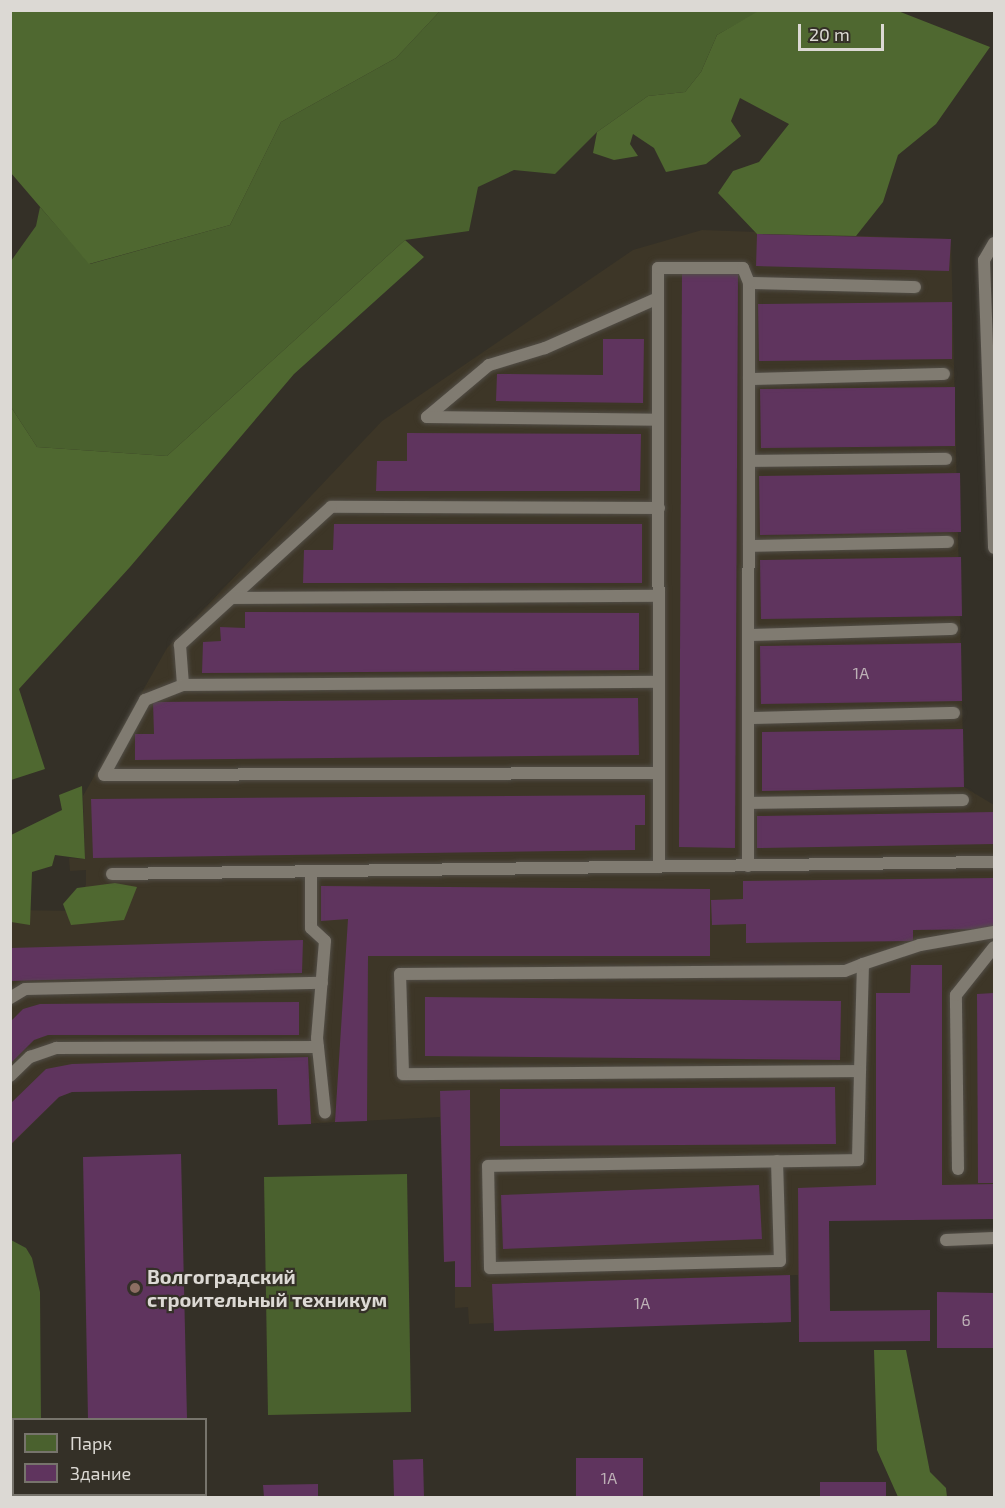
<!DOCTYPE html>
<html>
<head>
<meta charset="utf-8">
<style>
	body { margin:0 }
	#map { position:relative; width:1005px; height:1508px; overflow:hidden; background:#343027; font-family:"Exo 2",sans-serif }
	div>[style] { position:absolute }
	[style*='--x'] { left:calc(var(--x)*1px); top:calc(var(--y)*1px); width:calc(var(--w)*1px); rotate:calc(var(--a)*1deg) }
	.built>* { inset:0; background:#3d3627 }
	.green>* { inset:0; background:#4a612e }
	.forest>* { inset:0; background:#4f6830 }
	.building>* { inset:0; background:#5f345e }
	.roads { filter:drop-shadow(0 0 2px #524e47) drop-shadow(0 0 2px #524e47) }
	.service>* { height:12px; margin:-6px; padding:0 6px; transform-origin:6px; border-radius:6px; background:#807b71 }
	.dots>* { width:16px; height:16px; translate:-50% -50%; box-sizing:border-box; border:3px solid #343027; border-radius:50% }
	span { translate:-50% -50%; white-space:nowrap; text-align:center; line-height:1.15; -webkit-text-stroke:4.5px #343027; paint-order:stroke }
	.number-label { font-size:16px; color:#bdb0b6 }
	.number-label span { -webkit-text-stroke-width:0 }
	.poi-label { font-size:20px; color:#dcd9d4; font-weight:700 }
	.left { translate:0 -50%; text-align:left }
	.frame { position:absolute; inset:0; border:12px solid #dcd9d4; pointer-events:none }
	.legend { position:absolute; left:12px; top:1418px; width:195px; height:78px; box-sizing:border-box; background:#343027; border:2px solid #77746c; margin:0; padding:8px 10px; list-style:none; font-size:18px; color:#dcd9d4 }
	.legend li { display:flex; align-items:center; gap:12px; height:30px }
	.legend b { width:30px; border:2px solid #77746c }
	.scale { position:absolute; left:798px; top:24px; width:86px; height:27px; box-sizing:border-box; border:3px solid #dcd9d4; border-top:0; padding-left:8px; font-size:18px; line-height:21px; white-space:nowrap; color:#dcd9d4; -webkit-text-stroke:4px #343027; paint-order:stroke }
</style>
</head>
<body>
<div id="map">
	<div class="built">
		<i style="clip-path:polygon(702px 230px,951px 239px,964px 787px,994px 805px,994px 1219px,829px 1221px,830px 1311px,930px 1341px,799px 1342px,798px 1275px,493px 1284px,493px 1323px,469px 1324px,468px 1307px,455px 1308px,455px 1262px,444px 1262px,440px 1117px,278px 1125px,277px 1089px,72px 1092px,59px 1097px,11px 1145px,11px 910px,77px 911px,86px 884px,86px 870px,70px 871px,69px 858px,85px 859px,83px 796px,167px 648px,382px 421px,633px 250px)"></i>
	</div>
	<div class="green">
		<i style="clip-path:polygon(440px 11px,760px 11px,717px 35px,701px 72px,685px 92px,648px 96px,597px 132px,555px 174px,514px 170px,478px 187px,469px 231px,405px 240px,167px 456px,37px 447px,11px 407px,11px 261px,36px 226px,40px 207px,90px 264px,230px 225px,281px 122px,396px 58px)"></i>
		<i style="clip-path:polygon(407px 1174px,411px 1412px,268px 1415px,264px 1177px)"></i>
		<i style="clip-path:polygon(11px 1240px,26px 1248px,32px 1258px,40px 1292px,41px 1419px,14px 1420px,14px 1494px,34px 1495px,33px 1497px,11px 1497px)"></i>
	</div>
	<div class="forest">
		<i style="clip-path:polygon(760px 10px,898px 11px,990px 47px,936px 124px,898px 155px,883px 202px,856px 236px,757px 234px,718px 193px,733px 171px,759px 162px,789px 124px,740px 98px,731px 121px,741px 136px,706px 164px,666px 172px,654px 148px,633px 134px,630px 144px,638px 156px,614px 160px,593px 153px,597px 132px,648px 96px,685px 92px,701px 72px,717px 35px)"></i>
		<i style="clip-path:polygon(10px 11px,11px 10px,440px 11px,396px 58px,281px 122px,230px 225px,89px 264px,11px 173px)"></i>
		<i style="clip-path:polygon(405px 240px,424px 257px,294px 374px,130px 567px,19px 689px,45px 769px,11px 780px,11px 407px,37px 447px,167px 456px)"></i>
		<i style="clip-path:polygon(82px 786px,85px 859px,55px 855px,52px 866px,32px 872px,30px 925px,11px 922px,11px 835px,62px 810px,59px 795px)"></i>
		<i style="clip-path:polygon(115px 883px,137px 887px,124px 920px,71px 925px,63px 904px,77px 888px)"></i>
		<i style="clip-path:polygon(874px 1350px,906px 1350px,930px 1472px,946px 1488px,947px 1497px,898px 1497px,877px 1450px)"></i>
	</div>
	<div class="building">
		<i style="clip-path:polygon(757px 234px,951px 239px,949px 271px,756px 266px)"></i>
		<i style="clip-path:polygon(738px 272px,735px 848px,679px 847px,682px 273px)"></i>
		<i style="clip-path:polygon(952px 302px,952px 359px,759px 361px,758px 304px)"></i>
		<i style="clip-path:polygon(603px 339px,644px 339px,643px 403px,496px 401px,497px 374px,603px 375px)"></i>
		<i style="clip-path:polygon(955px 387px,955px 446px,761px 448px,760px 389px)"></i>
		<i style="clip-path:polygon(407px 433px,641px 434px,640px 491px,376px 491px,377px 461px,407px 461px)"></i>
		<i style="clip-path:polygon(960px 473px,961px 532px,760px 535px,759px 476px)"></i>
		<i style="clip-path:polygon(334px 524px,642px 524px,642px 583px,303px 583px,304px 550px,333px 550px)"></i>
		<i style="clip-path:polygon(961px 557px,962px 616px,761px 619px,760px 560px)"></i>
		<i style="clip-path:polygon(245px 612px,639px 613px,639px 670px,202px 673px,203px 642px,221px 641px,220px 627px,245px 628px)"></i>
		<i style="clip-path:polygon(961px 643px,962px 701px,761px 704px,760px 646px)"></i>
		<i style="clip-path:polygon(638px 698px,639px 755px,135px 760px,135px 734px,154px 734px,153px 702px)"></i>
		<i style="clip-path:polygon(963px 729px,964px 787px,762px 791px,762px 732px)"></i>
		<i style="clip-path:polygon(645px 795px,645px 825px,635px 825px,635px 850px,93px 858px,91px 799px)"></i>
		<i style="clip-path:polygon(994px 812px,994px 844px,757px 848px,757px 816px)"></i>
		<i style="clip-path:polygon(993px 878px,993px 929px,913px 930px,913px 941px,746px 943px,746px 924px,712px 925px,711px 900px,743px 899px,743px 881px)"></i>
		<i style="clip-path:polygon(321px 886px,710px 889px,710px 956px,368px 956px,367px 1121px,335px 1122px,348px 919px,321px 921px)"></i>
		<i style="clip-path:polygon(303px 940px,302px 973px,10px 981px,10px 948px)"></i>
		<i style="clip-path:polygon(911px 965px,942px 965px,942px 1185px,994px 1184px,994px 1219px,829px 1221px,830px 1311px,930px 1310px,930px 1341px,799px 1342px,798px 1188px,876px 1185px,876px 993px,910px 993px)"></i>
		<i style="clip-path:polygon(994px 993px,994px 1183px,978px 1183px,977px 994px)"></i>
		<i style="clip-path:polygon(425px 997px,841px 1001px,840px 1060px,425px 1056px)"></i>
		<i style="clip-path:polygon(299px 1002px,299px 1035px,48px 1035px,34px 1040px,10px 1064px,10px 1022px,23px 1009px,40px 1004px)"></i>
		<i style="clip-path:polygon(308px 1057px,311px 1124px,278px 1125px,277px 1089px,72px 1092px,59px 1097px,10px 1145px,10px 1104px,46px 1069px,72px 1064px)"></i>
		<i style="clip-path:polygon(835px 1087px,836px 1144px,500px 1146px,500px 1089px)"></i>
		<i style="clip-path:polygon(470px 1090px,471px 1287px,455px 1287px,455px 1261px,444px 1262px,440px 1091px)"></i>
		<i style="clip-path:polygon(181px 1154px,187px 1419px,88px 1419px,83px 1157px)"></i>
		<i style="clip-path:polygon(759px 1185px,762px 1239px,503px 1249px,501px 1195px)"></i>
		<i style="clip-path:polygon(790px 1275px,791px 1322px,494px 1331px,492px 1284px)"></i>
		<i style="clip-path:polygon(937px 1292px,994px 1293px,994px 1348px,937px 1348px)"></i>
		<i style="clip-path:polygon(576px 1458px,643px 1458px,643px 1497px,576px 1497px)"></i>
		<i style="clip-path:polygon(423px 1459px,424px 1497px,394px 1497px,393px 1460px)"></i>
		<i style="clip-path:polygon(820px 1482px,886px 1482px,886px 1497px,820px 1497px)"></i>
		<i style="clip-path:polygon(318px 1484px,318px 1497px,264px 1497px,263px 1485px)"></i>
		<i style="clip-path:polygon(90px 1494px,188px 1494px,188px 1497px,90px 1497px)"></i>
	</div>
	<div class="roads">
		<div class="service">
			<i style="--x:994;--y:243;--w:20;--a:120"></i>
			<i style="--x:984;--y:260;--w:288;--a:88"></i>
			<i style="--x:658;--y:298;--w:124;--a:156.1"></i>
			<i style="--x:545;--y:348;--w:59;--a:163.1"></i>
			<i style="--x:489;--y:365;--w:81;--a:140"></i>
			<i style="--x:427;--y:417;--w:231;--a:0.7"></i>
			<i style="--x:749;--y:379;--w:195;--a:-1.5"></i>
			<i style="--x:749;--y:461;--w:197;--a:-0.6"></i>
			<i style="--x:659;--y:508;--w:328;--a:-179.8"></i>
			<i style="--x:331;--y:507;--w:205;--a:137.6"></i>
			<i style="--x:180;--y:645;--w:40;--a:85.7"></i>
			<i style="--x:183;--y:685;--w:41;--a:158.5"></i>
			<i style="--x:145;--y:700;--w:85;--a:118.7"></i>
			<i style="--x:104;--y:775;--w:555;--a:-0.21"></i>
			<i style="--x:749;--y:546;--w:199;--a:-1.2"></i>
			<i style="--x:232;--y:598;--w:427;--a:-0.3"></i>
			<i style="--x:749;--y:635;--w:203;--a:-1.7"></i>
			<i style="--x:183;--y:685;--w:476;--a:-0.4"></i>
			<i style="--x:749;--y:718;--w:205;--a:-1.4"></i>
			<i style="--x:749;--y:803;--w:214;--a:-0.8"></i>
			<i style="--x:748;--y:866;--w:583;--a:-89.9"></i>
			<i style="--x:749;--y:283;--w:166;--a:1.4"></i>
			<i style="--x:659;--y:867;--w:599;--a:-90.1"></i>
			<i style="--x:658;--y:268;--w:85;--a:0"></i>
			<i style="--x:743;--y:268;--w:16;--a:68"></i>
			<i style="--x:311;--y:872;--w:56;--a:90"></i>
			<i style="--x:311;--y:928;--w:19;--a:43"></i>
			<i style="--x:325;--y:941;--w:97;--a:94.7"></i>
			<i style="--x:317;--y:1038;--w:75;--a:83.9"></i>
			<i style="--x:112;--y:874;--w:882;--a:-0.78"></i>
			<i style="--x:863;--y:964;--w:107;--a:91.6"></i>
			<i style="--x:860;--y:1071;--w:457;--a:179.6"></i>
			<i style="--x:403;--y:1074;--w:100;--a:-91.7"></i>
			<i style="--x:400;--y:974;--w:445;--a:-0.4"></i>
			<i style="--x:845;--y:971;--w:19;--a:-21"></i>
			<i style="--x:863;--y:964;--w:60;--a:-18.4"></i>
			<i style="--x:920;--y:945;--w:75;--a:-10"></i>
			<i style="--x:10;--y:998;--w:17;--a:-31"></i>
			<i style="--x:25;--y:989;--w:297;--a:-1.2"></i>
			<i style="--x:10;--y:1076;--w:28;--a:-44"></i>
			<i style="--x:30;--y:1057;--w:28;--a:-19"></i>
			<i style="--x:56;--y:1048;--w:262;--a:-0.2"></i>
			<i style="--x:777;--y:1161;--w:100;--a:88.3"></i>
			<i style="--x:780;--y:1261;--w:290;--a:178.6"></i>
			<i style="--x:490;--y:1268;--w:102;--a:-91.1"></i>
			<i style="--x:488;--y:1166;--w:370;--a:-0.9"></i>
			<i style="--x:858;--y:1160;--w:89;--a:-88.7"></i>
			<i style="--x:958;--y:1169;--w:174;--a:-90.7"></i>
			<i style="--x:956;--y:995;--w:61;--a:-51.6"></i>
			<i style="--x:946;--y:1240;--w:48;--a:-2.4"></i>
		</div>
	</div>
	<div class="dots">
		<i style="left:135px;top:1288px;background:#8d6e63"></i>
	</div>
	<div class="number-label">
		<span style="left:861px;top:673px">1А</span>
		<span style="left:642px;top:1303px">1А</span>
		<span style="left:966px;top:1320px">6</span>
		<span style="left:609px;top:1478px">1А</span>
	</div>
	<div class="poi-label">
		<span class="left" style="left:147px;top:1288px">Волгоградский<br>строительный техникум</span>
	</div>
	<div class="frame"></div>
	<ul class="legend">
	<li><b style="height:16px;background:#4a612e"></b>Парк</li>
	<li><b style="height:16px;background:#5f345e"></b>Здание</li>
	</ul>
	<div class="scale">20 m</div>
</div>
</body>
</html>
